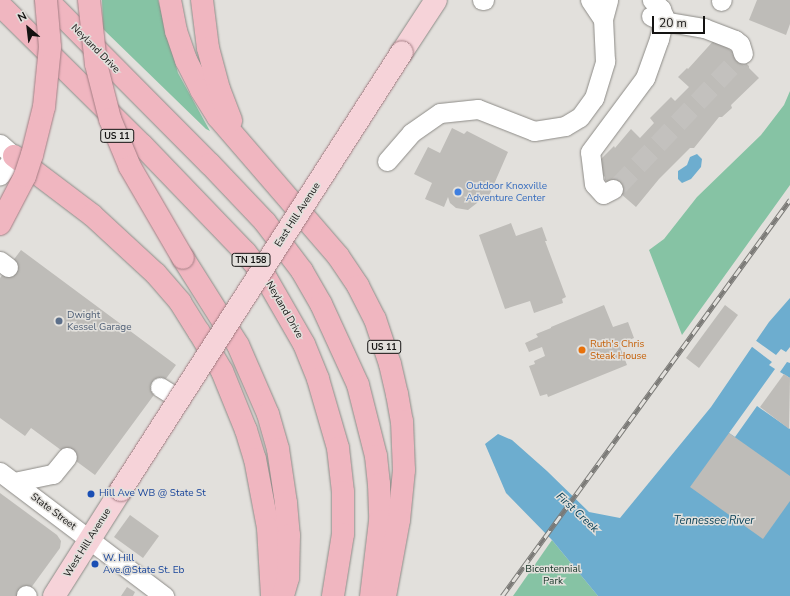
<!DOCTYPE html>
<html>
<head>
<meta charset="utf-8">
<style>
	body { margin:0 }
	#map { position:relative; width:790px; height:596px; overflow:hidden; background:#e2e0dc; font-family:"Nunito Sans",sans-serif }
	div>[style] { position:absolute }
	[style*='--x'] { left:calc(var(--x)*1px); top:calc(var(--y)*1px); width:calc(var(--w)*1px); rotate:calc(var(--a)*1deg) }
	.green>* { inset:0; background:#86c3a4 }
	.water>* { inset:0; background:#6dadcf }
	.pier>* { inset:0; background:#e2e0dc }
	.building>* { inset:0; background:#bebcb8 }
	.minor-tunnel>* { height:19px; margin-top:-9.5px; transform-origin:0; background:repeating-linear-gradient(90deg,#c3c1be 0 19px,transparent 0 29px) }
	.roads { filter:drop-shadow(0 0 1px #8d8b87) drop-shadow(0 0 1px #8d8b87) }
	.minor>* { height:19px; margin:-9.5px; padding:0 9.5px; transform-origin:9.5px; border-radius:9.5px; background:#fff }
	.major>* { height:22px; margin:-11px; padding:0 11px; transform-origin:11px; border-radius:11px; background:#f6d3d9 }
	.highway>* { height:22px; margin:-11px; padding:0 11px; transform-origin:11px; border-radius:11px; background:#f0b6c0 }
	.rail>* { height:4.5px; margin-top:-2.25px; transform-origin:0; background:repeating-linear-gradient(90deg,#e2e0dc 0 9px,#7b7a77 0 18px); box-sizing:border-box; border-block:1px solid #7b7a77 }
	.bridges { filter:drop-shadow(0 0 1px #a37d83) drop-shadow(0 0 1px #a37d83) }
	.major-bridge>* { height:22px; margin:-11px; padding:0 11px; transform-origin:11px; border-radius:11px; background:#f6d3d9 }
	.highway-bridge>* { height:22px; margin:-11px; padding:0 11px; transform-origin:11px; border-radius:11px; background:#f0b6c0 }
	.dots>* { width:11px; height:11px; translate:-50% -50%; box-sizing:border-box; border:2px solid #e2e0dc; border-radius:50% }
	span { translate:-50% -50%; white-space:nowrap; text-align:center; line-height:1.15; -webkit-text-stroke:3px #e2e0dc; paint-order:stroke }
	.shield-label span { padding:1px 3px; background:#e2e0dc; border:1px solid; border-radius:3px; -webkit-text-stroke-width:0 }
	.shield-label { font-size:9px; color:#141312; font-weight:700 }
	.street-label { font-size:10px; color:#141312 }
	.shop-label { font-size:10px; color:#366cbe }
	.left { translate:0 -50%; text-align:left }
	.service-label { font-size:10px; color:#4e5e75 }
	.food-label { font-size:10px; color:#c56008 }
	.transit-label { font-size:10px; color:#164399 }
	.park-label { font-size:10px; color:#133123 }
	.water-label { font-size:11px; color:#023b52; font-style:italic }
	.north { position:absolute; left:8px; top:8px; width:40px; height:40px; -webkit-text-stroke:3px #e2e0dc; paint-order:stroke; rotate:332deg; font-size:11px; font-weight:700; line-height:16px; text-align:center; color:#141312 }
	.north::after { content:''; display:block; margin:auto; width:14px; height:18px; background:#141312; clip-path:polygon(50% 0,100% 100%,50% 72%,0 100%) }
	.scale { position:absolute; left:652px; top:16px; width:53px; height:18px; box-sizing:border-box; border:2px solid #141312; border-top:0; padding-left:5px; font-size:12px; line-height:14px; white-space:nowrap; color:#141312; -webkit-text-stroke:3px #e2e0dc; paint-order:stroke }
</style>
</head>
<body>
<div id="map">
	<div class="green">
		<i style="clip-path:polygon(102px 0,158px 0,178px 73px,210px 131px,206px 129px,103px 29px)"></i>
		<i style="clip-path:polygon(790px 91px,790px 185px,682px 335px,649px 250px,664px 239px,697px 197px,761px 135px,784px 105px)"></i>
		<i style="clip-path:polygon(552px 540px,598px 596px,513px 596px)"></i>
	</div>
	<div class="water">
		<i style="clip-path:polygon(697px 154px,702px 159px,701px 167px,691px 179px,682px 183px,678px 179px,678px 171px,687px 165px,690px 157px)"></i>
		<i style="clip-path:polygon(790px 298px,790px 596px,598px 596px,552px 540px,506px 493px,485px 444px,498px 434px,512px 440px,547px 471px,589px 512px,620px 518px,711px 407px,769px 322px)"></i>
	</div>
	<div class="pier">
		<i style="clip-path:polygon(755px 340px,776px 355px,781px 349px,786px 352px,790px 347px,790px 363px,787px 362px,780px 372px,790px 378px,790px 429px,757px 406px,735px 437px,729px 433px,775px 369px,769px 365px,772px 362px,751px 346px)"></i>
	</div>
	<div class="building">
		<i style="clip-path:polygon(757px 0,790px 0,790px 24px,786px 35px,749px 20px)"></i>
		<i style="clip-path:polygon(716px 38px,749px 66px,749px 68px,759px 78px,731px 105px,732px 108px,722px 117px,719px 117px,694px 148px,690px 148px,659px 179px,636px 207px,605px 180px,605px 177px,594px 166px,614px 146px,615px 148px,631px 129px,640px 138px,654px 123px,650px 118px,671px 97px,675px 101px,689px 87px,678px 77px,687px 68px,688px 69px)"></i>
		<i style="clip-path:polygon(452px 128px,464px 134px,467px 131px,508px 152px,488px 198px,481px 195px,477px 203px,468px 210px,456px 208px,450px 203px,448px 197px,444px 207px,425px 199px,432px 183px,414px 174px,428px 147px,440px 153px)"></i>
		<i style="clip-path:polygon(511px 223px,516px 236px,542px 227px,547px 241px,545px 241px,566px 297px,562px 299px,563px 303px,534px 313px,530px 301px,505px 309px,479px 235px)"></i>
		<i style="clip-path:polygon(21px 250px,176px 365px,95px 475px,31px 428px,25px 436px,0 418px,0 278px)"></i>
		<i style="clip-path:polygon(604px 305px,613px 327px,628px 322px,634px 338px,619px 344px,627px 365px,548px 397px,547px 394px,540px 396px,529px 366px,535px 364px,534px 361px,545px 356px,542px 347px,529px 352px,525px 343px,538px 337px,536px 334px,551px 328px,551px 327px)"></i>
		<i style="clip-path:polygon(725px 305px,738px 315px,699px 368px,686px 358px)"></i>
		<i style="clip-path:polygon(784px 374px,790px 378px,789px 429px,760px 407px)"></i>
		<i style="clip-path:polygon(729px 433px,790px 476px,790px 501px,763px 539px,690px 487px)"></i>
		<i style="clip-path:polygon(0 493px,57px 535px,61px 541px,60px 548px,25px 596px,0 596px)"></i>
		<i style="clip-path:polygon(130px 515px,159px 536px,143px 558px,114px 537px)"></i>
		<i style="clip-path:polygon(127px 587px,135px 592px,133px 596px,121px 596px)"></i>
	</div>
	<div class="minor-tunnel">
		<i style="--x:613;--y:189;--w:6;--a:-31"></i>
		<i style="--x:618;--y:186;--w:182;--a:-46.6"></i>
	</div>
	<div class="roads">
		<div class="minor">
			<i style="--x:482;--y:0;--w:2;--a:0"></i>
			<i style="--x:590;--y:0;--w:23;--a:56"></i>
			<i style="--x:721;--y:1;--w:1;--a:-45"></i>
			<i style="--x:651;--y:16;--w:13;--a:23"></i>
			<i style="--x:663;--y:21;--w:42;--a:9.7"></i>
			<i style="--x:704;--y:28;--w:33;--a:21"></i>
			<i style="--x:735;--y:40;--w:6;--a:39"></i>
			<i style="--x:740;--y:44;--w:10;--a:73"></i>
			<i style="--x:0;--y:144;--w:18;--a:41"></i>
			<i style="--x:14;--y:156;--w:24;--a:126"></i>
			<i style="--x:387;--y:161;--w:37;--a:-49"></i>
			<i style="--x:411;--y:133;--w:35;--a:-35"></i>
			<i style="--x:440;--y:113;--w:38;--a:-6"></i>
			<i style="--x:478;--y:109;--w:60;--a:21.4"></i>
			<i style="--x:534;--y:131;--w:31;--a:-9"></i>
			<i style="--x:565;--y:126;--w:17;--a:-31"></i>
			<i style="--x:580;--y:117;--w:24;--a:-54"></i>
			<i style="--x:594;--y:98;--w:39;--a:-73"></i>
			<i style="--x:605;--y:61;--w:42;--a:-92.7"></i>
			<i style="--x:603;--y:19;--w:20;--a:-75"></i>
			<i style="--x:613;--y:189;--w:11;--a:153"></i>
			<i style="--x:603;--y:194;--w:13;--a:-132"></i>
			<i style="--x:594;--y:184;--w:32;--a:-97"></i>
			<i style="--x:590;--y:152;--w:92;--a:-53.4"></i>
			<i style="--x:645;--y:78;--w:41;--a:-70.3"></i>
			<i style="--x:659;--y:39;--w:23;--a:-77"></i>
			<i style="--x:664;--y:17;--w:9;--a:-111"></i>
			<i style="--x:661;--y:9;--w:13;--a:-135"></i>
			<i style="--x:0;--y:261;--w:10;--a:37"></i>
			<i style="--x:160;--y:387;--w:22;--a:32"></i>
			<i style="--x:0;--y:472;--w:206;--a:37.1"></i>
			<i style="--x:14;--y:482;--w:40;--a:-12"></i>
			<i style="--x:53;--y:474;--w:22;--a:-51"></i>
			<i style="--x:26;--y:595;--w:1;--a:45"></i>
		</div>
		<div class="major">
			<i style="--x:402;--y:52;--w:62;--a:-56.8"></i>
			<i style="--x:54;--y:596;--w:125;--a:-57.7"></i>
		</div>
		<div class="highway">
			<i style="--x:47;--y:0;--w:231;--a:45.2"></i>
			<i style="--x:210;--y:164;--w:80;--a:46.5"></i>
			<i style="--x:265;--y:222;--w:61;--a:52.9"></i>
			<i style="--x:302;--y:271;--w:38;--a:60"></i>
			<i style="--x:321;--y:304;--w:89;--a:65.4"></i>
			<i style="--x:358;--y:385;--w:73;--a:75.8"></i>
			<i style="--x:376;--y:456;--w:28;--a:84"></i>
			<i style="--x:379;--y:484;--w:37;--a:88"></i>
			<i style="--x:380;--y:521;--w:76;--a:96.8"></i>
			<i style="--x:170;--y:0;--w:32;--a:79"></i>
			<i style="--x:176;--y:31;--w:31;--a:71"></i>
			<i style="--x:186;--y:60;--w:34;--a:63"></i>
			<i style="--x:201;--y:90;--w:32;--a:58"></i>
			<i style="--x:218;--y:117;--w:184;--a:49.2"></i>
			<i style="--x:338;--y:256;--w:36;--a:56"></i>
			<i style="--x:358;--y:286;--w:37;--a:63"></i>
			<i style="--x:375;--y:319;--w:47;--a:71.6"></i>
			<i style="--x:390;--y:364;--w:31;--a:77"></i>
			<i style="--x:397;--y:394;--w:27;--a:80"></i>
			<i style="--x:402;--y:421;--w:49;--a:87.7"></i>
			<i style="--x:404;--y:470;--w:50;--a:95.7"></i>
			<i style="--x:399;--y:520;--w:77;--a:100.4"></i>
			<i style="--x:202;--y:0;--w:48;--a:82.9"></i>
			<i style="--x:208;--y:48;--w:42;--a:75"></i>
			<i style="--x:219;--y:89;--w:34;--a:69"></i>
			<i style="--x:0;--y:5;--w:199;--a:44.6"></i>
			<i style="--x:142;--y:145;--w:149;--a:46.1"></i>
			<i style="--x:245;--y:252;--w:33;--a:51"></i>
			<i style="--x:266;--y:278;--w:76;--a:60.1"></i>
			<i style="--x:304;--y:344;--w:38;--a:68"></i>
			<i style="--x:318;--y:379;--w:72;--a:73.8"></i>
			<i style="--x:338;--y:448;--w:44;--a:83.5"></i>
			<i style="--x:343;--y:492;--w:42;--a:90"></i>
			<i style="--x:343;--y:534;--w:63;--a:99.2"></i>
			<i style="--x:14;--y:156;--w:98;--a:37.1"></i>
			<i style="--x:92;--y:215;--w:87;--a:42.7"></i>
			<i style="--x:156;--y:274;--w:37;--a:49"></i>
			<i style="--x:180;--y:302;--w:36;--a:58"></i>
			<i style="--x:199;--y:332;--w:45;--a:59.5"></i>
			<i style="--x:222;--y:371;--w:64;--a:67.9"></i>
			<i style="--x:246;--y:430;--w:30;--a:73"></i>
			<i style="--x:255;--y:459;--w:70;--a:79.3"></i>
			<i style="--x:268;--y:528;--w:68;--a:86.6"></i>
			<i style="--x:183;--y:258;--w:103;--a:57.7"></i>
			<i style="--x:238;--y:345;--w:75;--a:66.5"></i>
			<i style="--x:268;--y:414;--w:36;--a:74"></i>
			<i style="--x:278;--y:449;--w:55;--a:81.6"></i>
			<i style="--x:286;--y:503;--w:32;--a:85"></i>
			<i style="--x:289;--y:535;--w:43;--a:91.3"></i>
			<i style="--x:288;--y:578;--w:19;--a:106"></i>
		</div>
	</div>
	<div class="rail">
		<i style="--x:502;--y:596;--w:490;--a:-54"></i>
	</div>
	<div class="bridges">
		<div class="major-bridge">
			<i style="--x:121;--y:490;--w:520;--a:-57.32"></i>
		</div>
		<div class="highway-bridge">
			<i style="--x:89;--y:0;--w:64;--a:83.8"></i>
			<i style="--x:96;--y:64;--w:57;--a:75.7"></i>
			<i style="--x:110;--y:119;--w:52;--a:67.4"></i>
			<i style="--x:130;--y:167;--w:105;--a:59.8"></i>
			<i style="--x:0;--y:224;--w:54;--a:-62.5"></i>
			<i style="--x:25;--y:176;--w:22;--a:-72"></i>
			<i style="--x:32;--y:155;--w:49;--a:-76"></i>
			<i style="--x:44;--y:107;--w:60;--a:-84.3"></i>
			<i style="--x:50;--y:47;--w:47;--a:-94.9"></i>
		</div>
	</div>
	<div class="dots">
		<i style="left:458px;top:192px;background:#3f7fe0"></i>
		<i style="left:59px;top:321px;background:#5c6f8a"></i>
		<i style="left:582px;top:350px;background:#e8710a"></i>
		<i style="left:91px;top:494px;background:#1a4fb4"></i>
		<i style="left:95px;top:564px;background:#1a4fb4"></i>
	</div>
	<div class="shield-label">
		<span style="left:117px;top:136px">US 11</span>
		<span style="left:251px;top:260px">TN 158</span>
		<span style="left:384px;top:347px">US 11</span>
	</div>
	<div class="street-label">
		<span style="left:95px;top:49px;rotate:45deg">Neyland Drive</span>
		<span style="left:298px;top:215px;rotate:-57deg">East Hill Avenue</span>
		<span style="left:284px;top:310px;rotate:60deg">Neyland Drive</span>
		<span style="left:53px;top:512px;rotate:37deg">State Street</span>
		<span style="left:88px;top:543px;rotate:-58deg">West Hill Avenue</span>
	</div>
	<div class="shop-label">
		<span class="left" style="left:466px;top:192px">Outdoor Knoxville<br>Adventure Center</span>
	</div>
	<div class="service-label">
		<span class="left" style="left:67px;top:321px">Dwight<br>Kessel Garage</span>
	</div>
	<div class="food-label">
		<span class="left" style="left:590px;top:350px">Ruth's Chris<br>Steak House</span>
	</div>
	<div class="transit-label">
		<span class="left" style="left:99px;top:494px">Hill Ave WB @ State St</span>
		<span class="left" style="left:103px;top:564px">W. Hill<br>Ave.@State St. Eb</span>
	</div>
	<div class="park-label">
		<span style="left:553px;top:575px">Bicentennial<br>Park</span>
	</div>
	<div class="water-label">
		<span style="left:577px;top:513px;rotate:43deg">First Creek</span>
		<span style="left:714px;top:521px">Tennessee River</span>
	</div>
	<div class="north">N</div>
	<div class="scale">20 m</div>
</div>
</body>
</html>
